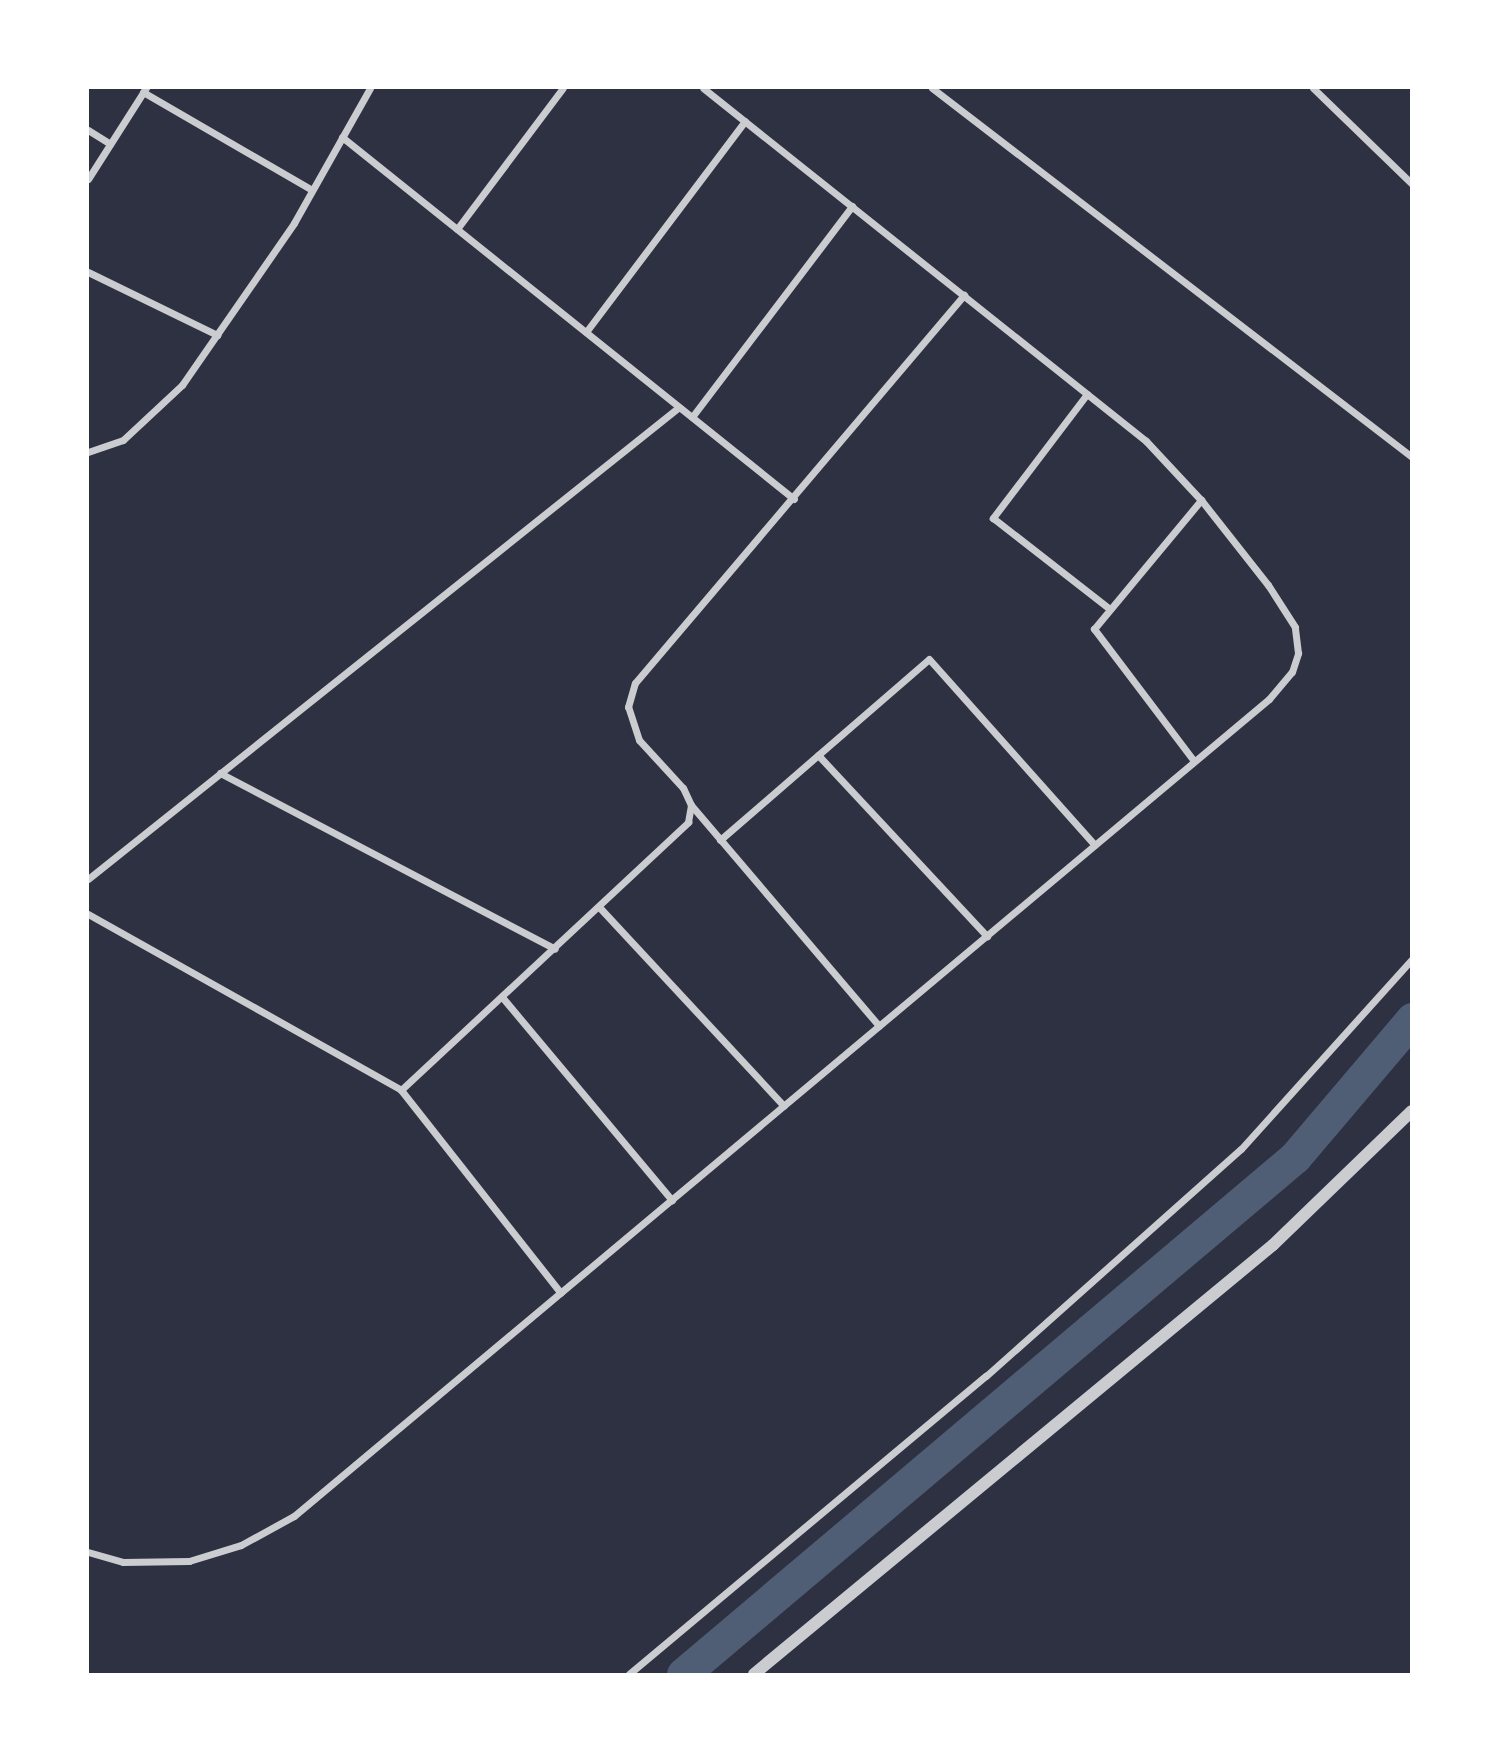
<!DOCTYPE html>
<html>
<head>
<meta charset="utf-8">
<style>
	body { margin:0 }
	#map { position:relative; width:1499px; height:1762px; overflow:hidden; background:#2d3142; font-family:"Source Sans 3",sans-serif }
	div>[style] { position:absolute }
	[style*='--x'] { left:calc(var(--x)*1px); top:calc(var(--y)*1px); width:calc(var(--w)*1px); rotate:calc(var(--a)*1deg) }
	.canal>* { height:33px; margin:-16.5px; padding:0 16.5px; transform-origin:16.5px; border-radius:16.5px; background:#4f5d75 }
	.minor>* { height:7px; margin:-3.5px; padding:0 3.5px; transform-origin:3.5px; border-radius:3.5px; background:#caccd0 }
	.tertiary>* { height:12px; margin:-6px; padding:0 6px; transform-origin:6px; border-radius:6px; background:#caccd0 }
	span { translate:-50% -50%; white-space:nowrap; text-align:center; line-height:1.15; -webkit-text-stroke:5px #fff; paint-order:stroke }
	.frame { position:absolute; inset:0; border:89px solid #fff; pointer-events:none }
</style>
</head>
<body>
<div id="map">
	<div class="canal">
		<i style="--x:683;--y:1674;--w:801;--a:-40.19"></i>
		<i style="--x:1295;--y:1157;--w:181;--a:-49.7"></i>
	</div>
	<div class="minor">
		<i style="--x:932;--y:88;--w:605;--a:37.55"></i>
		<i style="--x:1313;--y:88;--w:138;--a:44.1"></i>
		<i style="--x:143;--y:92;--w:195;--a:30.1"></i>
		<i style="--x:88;--y:130;--w:26;--a:32"></i>
		<i style="--x:342;--y:137;--w:579;--a:38.69"></i>
		<i style="--x:88;--y:179;--w:108;--a:-57.5"></i>
		<i style="--x:457;--y:229;--w:176;--a:-53.1"></i>
		<i style="--x:88;--y:272;--w:144;--a:26"></i>
		<i style="--x:586;--y:332;--w:264;--a:-53"></i>
		<i style="--x:1087;--y:394;--w:156;--a:127.2"></i>
		<i style="--x:993;--y:518;--w:148;--a:37.9"></i>
		<i style="--x:692;--y:417;--w:265;--a:-52.8"></i>
		<i style="--x:88;--y:452;--w:37;--a:-19"></i>
		<i style="--x:123;--y:440;--w:81;--a:-43"></i>
		<i style="--x:182;--y:385;--w:197;--a:-55.3"></i>
		<i style="--x:294;--y:223;--w:155;--a:-60.6"></i>
		<i style="--x:818;--y:755;--w:248;--a:47"></i>
		<i style="--x:1194;--y:761;--w:166;--a:-127.1"></i>
		<i style="--x:1094;--y:629;--w:168;--a:-50.3"></i>
		<i style="--x:220;--y:773;--w:378;--a:27.7"></i>
		<i style="--x:691;--y:805;--w:290;--a:49.6"></i>
		<i style="--x:720;--y:840;--w:276;--a:-40.9"></i>
		<i style="--x:929;--y:659;--w:249;--a:48.3"></i>
		<i style="--x:88;--y:879;--w:756;--a:-38.61"></i>
		<i style="--x:600;--y:908;--w:270;--a:47.1"></i>
		<i style="--x:88;--y:914;--w:359;--a:29.3"></i>
		<i style="--x:401;--y:1090;--w:258;--a:51.8"></i>
		<i style="--x:502;--y:997;--w:265;--a:50.1"></i>
		<i style="--x:401;--y:1090;--w:393;--a:-43"></i>
		<i style="--x:688;--y:822;--w:17;--a:-80"></i>
		<i style="--x:691;--y:805;--w:19;--a:-115"></i>
		<i style="--x:683;--y:788;--w:65;--a:-132.5"></i>
		<i style="--x:639;--y:740;--w:35;--a:-108"></i>
		<i style="--x:628;--y:707;--w:25;--a:-74"></i>
		<i style="--x:635;--y:683;--w:509;--a:-49.7"></i>
		<i style="--x:88;--y:1552;--w:36;--a:16"></i>
		<i style="--x:123;--y:1562;--w:66;--a:-0.9"></i>
		<i style="--x:189;--y:1561;--w:54;--a:-17.1"></i>
		<i style="--x:241;--y:1545;--w:60;--a:-28.7"></i>
		<i style="--x:294;--y:1516;--w:1272;--a:-39.96"></i>
		<i style="--x:1269;--y:699;--w:35;--a:-50"></i>
		<i style="--x:1292;--y:672;--w:20;--a:-72"></i>
		<i style="--x:1298;--y:653;--w:26;--a:-97"></i>
		<i style="--x:1295;--y:627;--w:50;--a:-122.7"></i>
		<i style="--x:1268;--y:585;--w:108;--a:-128.2"></i>
		<i style="--x:1201;--y:500;--w:81;--a:-133"></i>
		<i style="--x:1146;--y:441;--w:566;--a:-141.45"></i>
		<i style="--x:629;--y:1674;--w:465;--a:-39.9"></i>
		<i style="--x:986;--y:1376;--w:341;--a:-41.7"></i>
		<i style="--x:1241;--y:1149;--w:256;--a:-48"></i>
	</div>
	<div class="tertiary">
		<i style="--x:754;--y:1674;--w:673;--a:-39.58"></i>
		<i style="--x:1273;--y:1245;--w:193;--a:-44"></i>
	</div>
	<div class="frame"></div>
</div>
</body>
</html>
